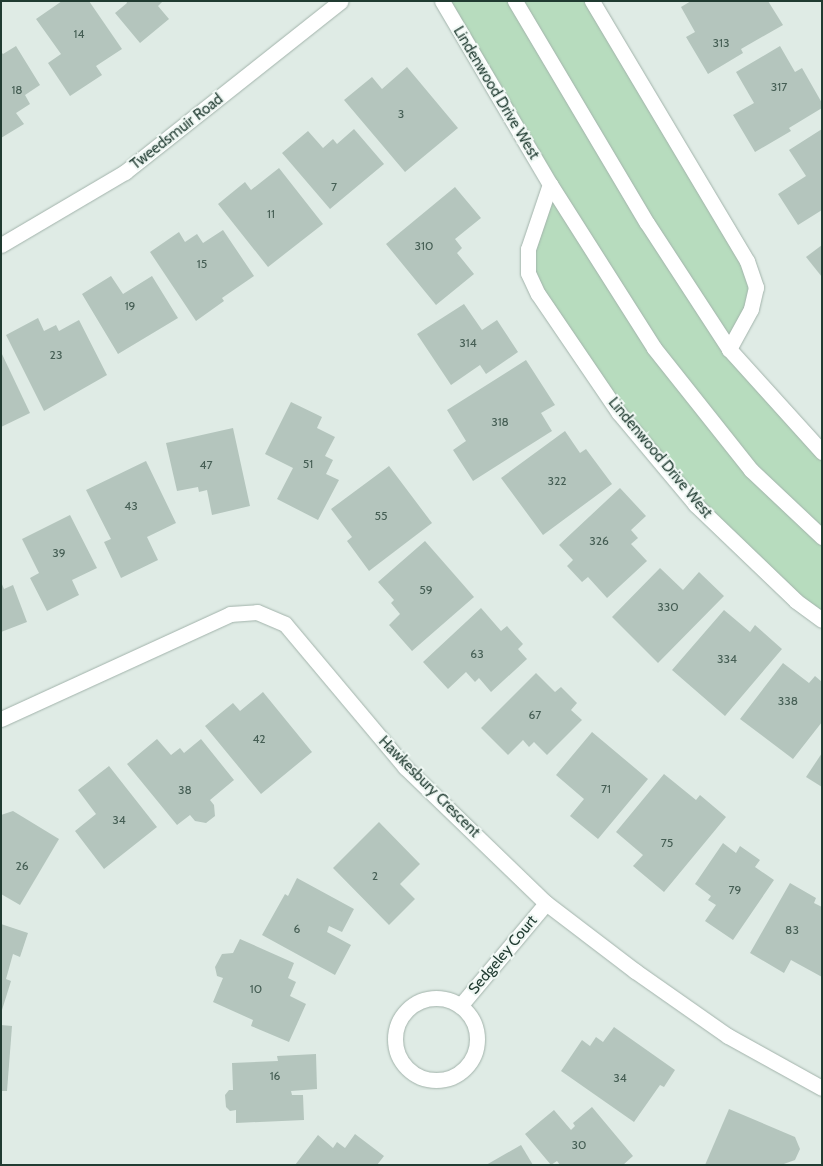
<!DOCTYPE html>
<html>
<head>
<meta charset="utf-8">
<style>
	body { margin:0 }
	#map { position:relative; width:823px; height:1166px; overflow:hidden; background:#dfebe5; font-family:Cabin,sans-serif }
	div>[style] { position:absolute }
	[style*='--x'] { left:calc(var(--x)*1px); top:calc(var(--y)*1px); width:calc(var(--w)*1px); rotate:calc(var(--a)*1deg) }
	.green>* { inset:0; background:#b7dcbe }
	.building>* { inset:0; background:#b4c5bd }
	.roads { filter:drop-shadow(0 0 1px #a2b3ab) drop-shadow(0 0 1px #a2b3ab) }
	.street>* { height:15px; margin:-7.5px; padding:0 7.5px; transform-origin:7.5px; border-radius:7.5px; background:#fff }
	.street>.ring { margin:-7.5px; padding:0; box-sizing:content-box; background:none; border:15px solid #fff; border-radius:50% }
	.secondary>* { height:15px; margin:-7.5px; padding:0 7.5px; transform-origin:7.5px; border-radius:7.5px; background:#fff }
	span { translate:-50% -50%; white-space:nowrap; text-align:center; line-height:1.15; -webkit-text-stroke:4px #eff7f3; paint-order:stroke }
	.number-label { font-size:12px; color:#455e54 }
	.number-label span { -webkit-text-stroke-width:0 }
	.street-label { font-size:15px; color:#203b31 }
	.frame { position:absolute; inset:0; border:2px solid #203b31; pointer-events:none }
</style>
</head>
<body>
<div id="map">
	<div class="green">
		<i style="clip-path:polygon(442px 1px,592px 1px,756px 287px,729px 349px,822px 452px,822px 620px,796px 601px,619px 413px,528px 273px,550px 184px)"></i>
	</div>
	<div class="building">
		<i style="clip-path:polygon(62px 1px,89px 1px,122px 49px,96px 66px,102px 75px,70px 96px,48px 63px,61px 54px,36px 19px)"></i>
		<i style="clip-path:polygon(126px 1px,163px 1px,158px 6px,169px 19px,140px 43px,115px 13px,127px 3px)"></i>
		<i style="clip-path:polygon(691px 1px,768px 1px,783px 25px,741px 49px,743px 53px,708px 74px,686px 37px,695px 32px,681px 7px)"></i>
		<i style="clip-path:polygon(16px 46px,40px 85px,25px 95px,30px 104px,16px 113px,24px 124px,1px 138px,1px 52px,3px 54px)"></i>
		<i style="clip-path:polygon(780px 46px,795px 72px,802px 68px,822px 103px,822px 108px,789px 128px,791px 131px,755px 152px,733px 115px,754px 103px,736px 72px)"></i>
		<i style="clip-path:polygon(407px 67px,458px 128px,405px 172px,344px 100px,372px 77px,382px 89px)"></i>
		<i style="clip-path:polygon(354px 129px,384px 164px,330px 209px,282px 153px,308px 131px,323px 148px,333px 139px,337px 144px)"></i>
		<i style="clip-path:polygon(822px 129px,822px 210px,798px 225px,778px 194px,806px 176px,789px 150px)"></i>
		<i style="clip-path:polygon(279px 168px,323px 224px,268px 267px,218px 204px,245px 182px,251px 190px)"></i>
		<i style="clip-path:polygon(455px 187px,481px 218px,455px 239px,462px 248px,457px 253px,474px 274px,436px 305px,386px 244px)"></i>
		<i style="clip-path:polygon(223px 230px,254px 276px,222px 298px,224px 301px,196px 321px,150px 252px,179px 232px,185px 242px,197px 234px,203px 243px)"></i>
		<i style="clip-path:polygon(822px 245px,822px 277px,806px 257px)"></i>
		<i style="clip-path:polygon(111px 276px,123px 294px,152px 276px,178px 318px,118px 354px,82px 294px)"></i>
		<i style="clip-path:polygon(464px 304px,482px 330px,497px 320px,518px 352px,486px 374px,480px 365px,451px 385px,417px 334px)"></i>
		<i style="clip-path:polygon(38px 318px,44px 331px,56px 325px,59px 331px,79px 320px,107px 375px,44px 411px,6px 335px)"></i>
		<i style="clip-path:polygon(1px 352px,30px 413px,1px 427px)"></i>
		<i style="clip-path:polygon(526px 360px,555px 405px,541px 413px,552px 431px,473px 481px,453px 450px,466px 441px,447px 410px)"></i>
		<i style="clip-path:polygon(291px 402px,322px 417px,317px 428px,335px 437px,325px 456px,333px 460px,326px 474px,339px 480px,318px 520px,277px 499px,293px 468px,265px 454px)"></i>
		<i style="clip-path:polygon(233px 428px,250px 506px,212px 515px,207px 490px,199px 492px,198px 487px,177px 491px,166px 443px)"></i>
		<i style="clip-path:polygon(565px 431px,580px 453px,586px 449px,612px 484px,543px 535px,501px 478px)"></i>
		<i style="clip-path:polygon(146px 461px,176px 523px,147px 537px,158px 560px,121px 578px,104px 542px,111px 539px,86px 490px)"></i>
		<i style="clip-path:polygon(389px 466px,432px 523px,369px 571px,347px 541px,352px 537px,331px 509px)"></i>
		<i style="clip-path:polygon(620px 488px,646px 516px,631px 530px,638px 538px,631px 544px,647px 561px,607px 598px,588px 577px,582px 582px,567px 566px,573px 560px,559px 545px)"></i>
		<i style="clip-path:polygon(70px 515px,97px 568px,72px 580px,79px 595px,47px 611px,30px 578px,39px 573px,22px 539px)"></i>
		<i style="clip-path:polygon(425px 541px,474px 597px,412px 651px,389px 625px,400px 614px,391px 603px,394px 600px,378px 582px)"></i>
		<i style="clip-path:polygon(660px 568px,683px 590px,699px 572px,724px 596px,658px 663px,612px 617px)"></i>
		<i style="clip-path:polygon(1px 582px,4px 589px,13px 585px,27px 622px,1px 632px)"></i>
		<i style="clip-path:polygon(481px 608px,501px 631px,507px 626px,523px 644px,518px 649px,527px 659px,491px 692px,479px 678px,475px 682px,466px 672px,448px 689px,423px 662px)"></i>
		<i style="clip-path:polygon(724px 610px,750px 632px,755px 625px,782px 649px,725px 716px,672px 670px)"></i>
		<i style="clip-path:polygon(783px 663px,809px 683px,815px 676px,822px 682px,822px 722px,793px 759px,740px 719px)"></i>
		<i style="clip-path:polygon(536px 673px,555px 692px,561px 687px,577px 703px,571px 710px,582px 720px,547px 755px,534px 742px,529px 747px,523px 740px,508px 755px,481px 728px)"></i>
		<i style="clip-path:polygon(263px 692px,312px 752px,261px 794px,205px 726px,233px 703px,240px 711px)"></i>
		<i style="clip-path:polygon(592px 732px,648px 779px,598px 839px,570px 816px,584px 799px,556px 775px)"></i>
		<i style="clip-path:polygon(157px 739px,171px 755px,180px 748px,184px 753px,201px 739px,234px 780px,210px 800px,214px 805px,215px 816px,206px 823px,195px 821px,190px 815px,177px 825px,127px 764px)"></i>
		<i style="clip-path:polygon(822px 753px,822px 787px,806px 777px)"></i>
		<i style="clip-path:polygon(109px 766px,157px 827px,104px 869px,75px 831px,96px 814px,78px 790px)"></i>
		<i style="clip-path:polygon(664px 774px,696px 800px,700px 795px,726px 817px,664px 892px,633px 866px,643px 855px,616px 832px)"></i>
		<i style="clip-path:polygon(13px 811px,59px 839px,20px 905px,1px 894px,1px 815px)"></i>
		<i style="clip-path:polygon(379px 822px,420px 864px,400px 884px,415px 899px,389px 925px,333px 868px)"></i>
		<i style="clip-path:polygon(723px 843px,736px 853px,740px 846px,760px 860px,755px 867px,774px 880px,733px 940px,705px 921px,716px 905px,708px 900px,711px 896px,695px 884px)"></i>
		<i style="clip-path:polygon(297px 878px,354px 909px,342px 932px,329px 926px,327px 932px,351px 945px,335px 975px,262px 935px,285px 894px,288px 896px)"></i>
		<i style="clip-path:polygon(790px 883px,816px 898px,814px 903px,822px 907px,822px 977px,791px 960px,784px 973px,750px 953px)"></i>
		<i style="clip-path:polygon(1px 924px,28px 933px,20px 957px,13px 954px,6px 979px,11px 981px,2px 1010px)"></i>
		<i style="clip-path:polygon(240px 939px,294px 963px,288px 978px,296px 982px,290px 996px,306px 1004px,289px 1042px,251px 1026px,253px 1020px,213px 1002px,223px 978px,217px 976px,215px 967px,222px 954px,233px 953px)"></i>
		<i style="clip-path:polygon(1px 1025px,12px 1026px,7px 1091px,1px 1091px)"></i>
		<i style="clip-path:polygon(614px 1027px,675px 1070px,664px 1087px,660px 1085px,634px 1122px,561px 1071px,582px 1040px,590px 1046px,596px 1037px,603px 1042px)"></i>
		<i style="clip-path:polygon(316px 1054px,317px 1089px,291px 1091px,292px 1095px,303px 1095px,304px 1120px,236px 1123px,236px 1110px,230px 1111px,226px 1107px,225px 1095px,229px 1090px,233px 1090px,232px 1063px,278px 1061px,277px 1056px)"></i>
		<i style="clip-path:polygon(592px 1107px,633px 1156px,623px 1165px,560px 1165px,557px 1161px,551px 1165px,525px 1134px,554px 1110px,571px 1130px,575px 1126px,573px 1123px)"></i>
		<i style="clip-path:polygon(729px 1109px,795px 1137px,800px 1149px,795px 1160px,781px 1165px,705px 1165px)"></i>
		<i style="clip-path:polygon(355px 1134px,384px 1156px,377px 1165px,295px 1165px,318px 1135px,333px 1148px,337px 1142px,345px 1148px)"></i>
		<i style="clip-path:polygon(521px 1145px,533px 1165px,486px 1165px)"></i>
	</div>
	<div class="roads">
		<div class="street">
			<i style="--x:592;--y:1;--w:303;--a:59.2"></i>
			<i style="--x:747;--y:261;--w:28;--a:71"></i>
			<i style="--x:756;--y:287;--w:23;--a:103"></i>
			<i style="--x:751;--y:309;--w:46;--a:118.8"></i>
			<i style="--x:550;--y:184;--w:69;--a:108.7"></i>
			<i style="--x:528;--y:249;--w:24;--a:90"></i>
			<i style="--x:528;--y:273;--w:23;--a:65"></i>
			<i style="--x:538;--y:294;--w:144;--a:55.8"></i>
			<i style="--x:619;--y:413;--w:119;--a:50.1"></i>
			<i style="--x:695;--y:504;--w:140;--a:43.8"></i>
			<i style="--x:796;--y:601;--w:32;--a:36"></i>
			<i style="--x:1;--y:245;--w:144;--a:-30.5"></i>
			<i style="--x:125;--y:172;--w:275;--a:-38.4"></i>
			<i style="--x:1;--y:719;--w:252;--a:-24.6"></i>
			<i style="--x:230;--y:614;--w:27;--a:-4"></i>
			<i style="--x:257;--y:612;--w:30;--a:23"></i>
			<i style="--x:285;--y:624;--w:187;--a:50"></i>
			<i style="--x:405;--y:767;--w:196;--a:44"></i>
			<i style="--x:546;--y:903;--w:112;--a:37.4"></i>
			<i style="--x:635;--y:971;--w:113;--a:35"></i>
			<i style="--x:728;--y:1036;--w:107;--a:29"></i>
			<i class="ring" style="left:395px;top:998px;width:67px;height:67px"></i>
			<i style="--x:460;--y:1006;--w:134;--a:-50.1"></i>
		</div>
		<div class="secondary">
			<i style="--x:442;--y:1;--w:212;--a:59.5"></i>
			<i style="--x:550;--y:184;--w:194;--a:57.6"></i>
			<i style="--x:654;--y:348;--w:156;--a:51.5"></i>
			<i style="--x:751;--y:470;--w:98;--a:43.3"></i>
			<i style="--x:515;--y:1;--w:258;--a:59.3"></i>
			<i style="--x:647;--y:223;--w:150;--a:56.9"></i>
			<i style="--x:729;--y:349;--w:139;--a:47.9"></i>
		</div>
	</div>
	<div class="number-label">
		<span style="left:79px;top:34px">14</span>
		<span style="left:721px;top:43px">313</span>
		<span style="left:779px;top:87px">317</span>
		<span style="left:17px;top:90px">18</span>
		<span style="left:401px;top:114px">3</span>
		<span style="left:334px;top:187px">7</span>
		<span style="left:271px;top:214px">11</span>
		<span style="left:424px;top:246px">310</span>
		<span style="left:202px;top:264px">15</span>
		<span style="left:130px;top:306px">19</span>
		<span style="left:468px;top:343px">314</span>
		<span style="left:56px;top:355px">23</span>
		<span style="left:500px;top:422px">318</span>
		<span style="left:308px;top:464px">51</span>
		<span style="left:206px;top:465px">47</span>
		<span style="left:557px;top:481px">322</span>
		<span style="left:131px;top:506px">43</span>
		<span style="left:381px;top:516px">55</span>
		<span style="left:599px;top:541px">326</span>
		<span style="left:59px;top:553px">39</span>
		<span style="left:426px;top:590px">59</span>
		<span style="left:668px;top:607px">330</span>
		<span style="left:477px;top:654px">63</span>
		<span style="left:727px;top:659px">334</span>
		<span style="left:788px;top:701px">338</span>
		<span style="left:535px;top:715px">67</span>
		<span style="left:259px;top:739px">42</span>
		<span style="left:606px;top:789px">71</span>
		<span style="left:185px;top:790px">38</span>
		<span style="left:119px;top:820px">34</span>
		<span style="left:667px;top:843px">75</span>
		<span style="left:22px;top:866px">26</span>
		<span style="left:375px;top:876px">2</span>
		<span style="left:735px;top:890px">79</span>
		<span style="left:297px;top:929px">6</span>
		<span style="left:792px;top:930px">83</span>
		<span style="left:256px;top:989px">10</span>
		<span style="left:275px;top:1076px">16</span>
		<span style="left:620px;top:1078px">34</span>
		<span style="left:579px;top:1145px">30</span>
	</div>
	<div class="street-label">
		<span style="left:496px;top:93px;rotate:59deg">Lindenwood Drive West</span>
		<span style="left:177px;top:132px;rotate:-38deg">Tweedsmuir Road</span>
		<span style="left:660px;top:458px;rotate:50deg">Lindenwood Drive West</span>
		<span style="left:429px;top:787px;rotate:45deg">Hawkesbury Crescent</span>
		<span style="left:503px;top:955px;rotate:-50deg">Sedgeley Court</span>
	</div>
	<div class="frame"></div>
</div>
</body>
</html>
